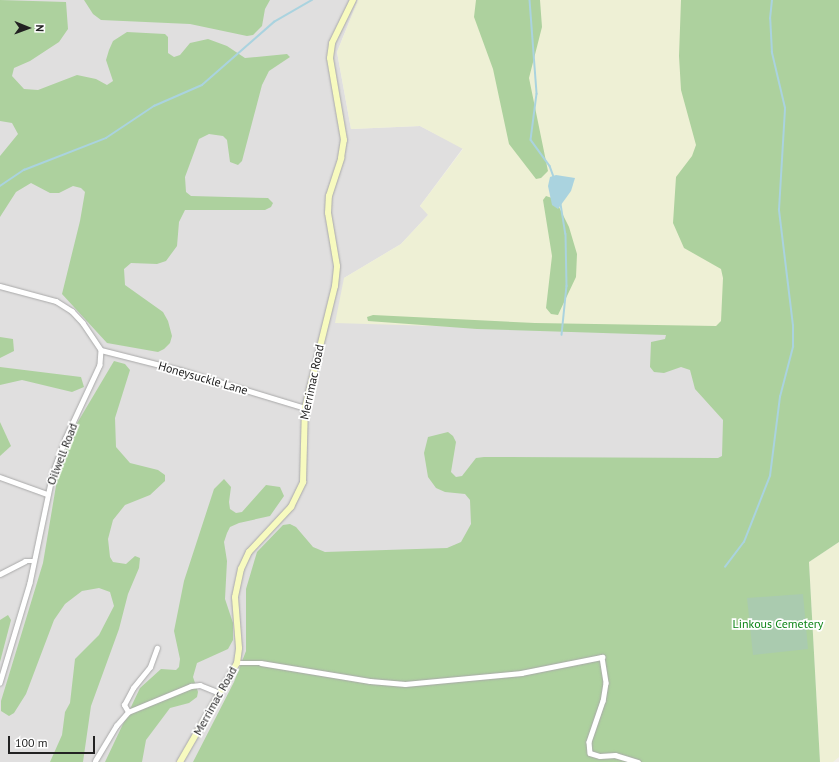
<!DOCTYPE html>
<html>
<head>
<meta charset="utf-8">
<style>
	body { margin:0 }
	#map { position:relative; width:839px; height:762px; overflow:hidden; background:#f2efe9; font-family:"PT Sans",sans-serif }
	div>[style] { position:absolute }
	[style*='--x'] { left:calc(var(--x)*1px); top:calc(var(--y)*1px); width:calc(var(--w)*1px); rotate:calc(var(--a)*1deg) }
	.residential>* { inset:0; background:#e0dfdf }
	.farmland>* { inset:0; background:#eef0d5 }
	.forest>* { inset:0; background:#add19e }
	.cemetery>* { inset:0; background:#aacbaf }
	.water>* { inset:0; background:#aad3df }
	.stream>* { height:1.5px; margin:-0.75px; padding:0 0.75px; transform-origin:0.75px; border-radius:0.75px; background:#aad3df }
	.roads { filter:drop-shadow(0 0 1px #a9a9a9) drop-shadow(0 0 1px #a9a9a9) }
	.street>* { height:4.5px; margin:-2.25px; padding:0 2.25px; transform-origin:2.25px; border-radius:2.25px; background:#fff }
	.secondary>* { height:6px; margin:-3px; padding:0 3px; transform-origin:3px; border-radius:3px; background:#f7fabf }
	span { translate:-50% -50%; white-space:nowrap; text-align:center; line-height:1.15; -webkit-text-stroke:3.5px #fff; paint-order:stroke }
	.street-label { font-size:12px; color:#222 }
	.park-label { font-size:12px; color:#0c8416 }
	.north { position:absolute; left:8px; top:8px; width:40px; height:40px; -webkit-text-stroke:3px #fff; paint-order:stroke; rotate:91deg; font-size:11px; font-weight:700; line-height:16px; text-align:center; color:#222 }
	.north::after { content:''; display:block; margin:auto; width:14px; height:18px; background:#222; clip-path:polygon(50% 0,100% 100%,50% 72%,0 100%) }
	.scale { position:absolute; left:8px; top:736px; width:87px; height:18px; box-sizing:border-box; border:2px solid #222; border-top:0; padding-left:5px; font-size:12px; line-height:14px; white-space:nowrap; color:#222; -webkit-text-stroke:3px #fff; paint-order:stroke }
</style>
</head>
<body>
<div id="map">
	<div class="residential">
		<i style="clip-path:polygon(0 0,358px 0,337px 52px,351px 129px,420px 126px,463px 148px,420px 206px,429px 214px,401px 244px,344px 278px,702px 334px,774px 340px,734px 473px,202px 762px,0 762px)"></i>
	</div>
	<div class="farmland">
		<i style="clip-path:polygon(358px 0,758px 0,774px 340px,702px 334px,335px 323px,344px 278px,401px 244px,428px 215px,420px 206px,463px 149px,420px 126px,351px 129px,337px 52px)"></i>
		<i style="clip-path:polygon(839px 542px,839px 757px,833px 762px,820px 762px,809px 562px)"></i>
	</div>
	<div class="forest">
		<i style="clip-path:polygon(0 0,66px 2px,68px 29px,59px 42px,30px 61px,14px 68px,12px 76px,24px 89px,38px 90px,77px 75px,96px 79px,107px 85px,113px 81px,106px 60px,109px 50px,113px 41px,127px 32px,165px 34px,168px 37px,168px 53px,174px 57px,180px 55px,190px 43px,208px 39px,227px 46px,245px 58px,287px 54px,290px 57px,269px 71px,262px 85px,242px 161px,238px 165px,230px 162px,227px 140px,223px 136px,209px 134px,199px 139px,185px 177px,186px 192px,191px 196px,268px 198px,273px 203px,271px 207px,265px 210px,185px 210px,179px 222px,177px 246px,166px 261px,157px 264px,131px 263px,124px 269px,125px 285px,163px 312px,168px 321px,172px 336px,170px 343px,164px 349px,158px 352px,107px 343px,62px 294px,80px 221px,85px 192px,81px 188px,73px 186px,59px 193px,50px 193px,31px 183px,16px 192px,0 217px,0 156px,18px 134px,12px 123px,0 121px)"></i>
		<i style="clip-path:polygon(84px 0,270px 0,265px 9px,262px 26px,253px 35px,247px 36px,190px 24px,101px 20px,93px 14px)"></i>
		<i style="clip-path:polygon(476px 0,540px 0,542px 27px,529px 78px,548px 171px,541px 178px,536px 179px,509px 144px,493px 69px,474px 17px)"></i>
		<i style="clip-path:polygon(681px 0,839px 0,839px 542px,809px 562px,820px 762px,193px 762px,234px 682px,246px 651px,246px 589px,257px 552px,283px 525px,290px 524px,296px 527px,313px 547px,325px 552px,447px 548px,461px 542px,471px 524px,470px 500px,465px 494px,445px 492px,436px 488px,428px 477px,424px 453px,428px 437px,448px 432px,453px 436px,456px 442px,451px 472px,456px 477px,462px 476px,476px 458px,484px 457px,718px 458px,722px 456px,723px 420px,695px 389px,690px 370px,681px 367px,664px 373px,654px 372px,650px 367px,651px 342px,665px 339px,666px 335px,477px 329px,368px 321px,367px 317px,373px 315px,535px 323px,716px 326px,721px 321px,723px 278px,721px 269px,684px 248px,673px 223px,676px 177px,692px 156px,696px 145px,681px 90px,679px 56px)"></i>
		<i style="clip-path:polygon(546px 196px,555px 199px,569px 227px,577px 254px,576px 277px,558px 315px,551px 314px,546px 308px,552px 256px,543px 200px)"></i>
		<i style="clip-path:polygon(0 337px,13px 339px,14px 351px,0 358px)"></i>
		<i style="clip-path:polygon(114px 361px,125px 364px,130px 370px,115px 418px,116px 447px,130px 463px,158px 470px,165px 475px,165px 481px,150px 495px,125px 505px,113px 520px,108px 539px,110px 557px,113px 562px,126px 564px,135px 556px,140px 558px,139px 568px,128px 594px,119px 629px,91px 706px,83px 762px,50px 762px,62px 735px,65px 712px,70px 703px,75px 659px,99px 635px,114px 606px,110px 592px,99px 588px,82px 591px,65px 604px,54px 620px,26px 694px,14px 713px,9px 716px,1px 711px,1px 701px,43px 563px,59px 468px,76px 425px)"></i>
		<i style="clip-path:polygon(0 367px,81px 377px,84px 387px,72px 392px,22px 380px,0 385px)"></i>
		<i style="clip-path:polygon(0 422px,11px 446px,0 456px)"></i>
		<i style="clip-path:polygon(224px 479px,231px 487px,229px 502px,230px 509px,236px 513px,242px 512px,266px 485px,280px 487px,284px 496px,270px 516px,239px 523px,230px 527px,227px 533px,224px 542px,227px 561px,225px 599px,233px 623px,233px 640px,228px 649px,197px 663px,193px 677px,198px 692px,197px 697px,189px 703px,170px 708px,146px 740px,142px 762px,105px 762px,140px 688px,161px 669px,176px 670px,179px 667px,180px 659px,174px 631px,184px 581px,214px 489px)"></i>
		<i style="clip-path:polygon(8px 615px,11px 620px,0 662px,0 620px)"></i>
	</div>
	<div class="cemetery">
		<i style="clip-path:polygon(803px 594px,808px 649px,753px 655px,747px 598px)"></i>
	</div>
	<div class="water">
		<i style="clip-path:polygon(556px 175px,575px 178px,571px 191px,558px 209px,552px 205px,548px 186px,550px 177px)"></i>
	</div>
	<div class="stream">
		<i style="--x:530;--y:0;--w:94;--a:85.7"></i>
		<i style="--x:537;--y:94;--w:46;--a:97.4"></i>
		<i style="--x:531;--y:140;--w:32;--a:54"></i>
		<i style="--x:550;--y:166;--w:12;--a:70"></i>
		<i style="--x:0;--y:186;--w:29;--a:-34"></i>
		<i style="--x:24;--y:170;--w:88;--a:-21.3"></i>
		<i style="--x:106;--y:138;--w:58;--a:-33.7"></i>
		<i style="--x:154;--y:106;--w:52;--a:-23.6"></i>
		<i style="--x:202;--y:85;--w:96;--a:-41.2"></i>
		<i style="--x:274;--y:22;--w:44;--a:-30.1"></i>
		<i style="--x:561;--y:204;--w:30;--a:81"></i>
		<i style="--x:566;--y:234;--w:52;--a:88.9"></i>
		<i style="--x:567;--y:286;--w:49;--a:95.8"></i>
		<i style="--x:725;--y:567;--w:31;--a:-53"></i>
		<i style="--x:744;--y:542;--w:71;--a:-68.5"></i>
		<i style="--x:770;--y:476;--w:80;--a:-82.8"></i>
		<i style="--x:780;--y:397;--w:52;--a:-75.4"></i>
		<i style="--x:793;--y:347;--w:21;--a:-90"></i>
		<i style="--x:793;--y:326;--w:117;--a:-96.9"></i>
		<i style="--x:779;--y:210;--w:102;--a:-86.6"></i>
		<i style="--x:785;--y:108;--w:57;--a:-103.3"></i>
		<i style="--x:772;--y:53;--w:34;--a:-93"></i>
		<i style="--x:770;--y:19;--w:19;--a:-84"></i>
	</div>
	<div class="roads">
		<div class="street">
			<i style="--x:0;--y:286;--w:58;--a:15"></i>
			<i style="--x:56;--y:301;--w:19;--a:32"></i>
			<i style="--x:72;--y:311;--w:16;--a:47"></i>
			<i style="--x:83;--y:323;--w:32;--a:56"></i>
			<i style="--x:101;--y:350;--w:15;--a:94"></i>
			<i style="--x:100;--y:365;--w:81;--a:115"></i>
			<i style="--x:66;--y:438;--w:37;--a:110"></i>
			<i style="--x:53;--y:473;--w:112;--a:101.8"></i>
			<i style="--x:30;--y:583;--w:104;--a:106.7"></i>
			<i style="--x:101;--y:350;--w:81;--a:14.2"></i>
			<i style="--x:180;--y:370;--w:131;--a:16.9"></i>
			<i style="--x:0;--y:477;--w:50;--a:19.9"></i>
			<i style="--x:0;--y:574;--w:28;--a:-27"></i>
			<i style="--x:25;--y:561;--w:9;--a:0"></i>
			<i style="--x:237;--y:663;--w:24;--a:0"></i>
			<i style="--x:261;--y:663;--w:110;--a:9.4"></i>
			<i style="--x:370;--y:681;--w:35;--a:5"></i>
			<i style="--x:405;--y:684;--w:117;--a:-5.4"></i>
			<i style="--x:521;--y:673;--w:83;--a:-11.2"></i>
			<i style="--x:602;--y:657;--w:26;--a:81"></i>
			<i style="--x:606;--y:683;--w:18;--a:99"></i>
			<i style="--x:603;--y:701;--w:43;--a:108.9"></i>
			<i style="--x:589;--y:742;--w:11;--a:85"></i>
			<i style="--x:590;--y:753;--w:10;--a:17"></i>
			<i style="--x:600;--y:756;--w:15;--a:-4"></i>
			<i style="--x:615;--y:755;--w:24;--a:17"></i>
			<i style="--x:128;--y:712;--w:68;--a:-22.4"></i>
			<i style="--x:191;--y:686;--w:9;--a:-6"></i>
			<i style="--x:200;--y:685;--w:22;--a:22"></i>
			<i style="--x:95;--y:761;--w:41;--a:-59"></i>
			<i style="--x:116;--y:726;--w:18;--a:-49"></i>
			<i style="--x:128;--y:712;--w:8;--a:-120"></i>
			<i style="--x:124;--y:705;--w:19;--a:-62"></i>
			<i style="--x:133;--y:688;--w:27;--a:-51"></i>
			<i style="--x:150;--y:667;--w:20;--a:-70"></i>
		</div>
		<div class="secondary">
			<i style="--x:180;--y:762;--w:114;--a:-60.1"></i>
			<i style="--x:237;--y:663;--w:15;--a:-82"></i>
			<i style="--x:239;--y:648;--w:51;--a:-94.5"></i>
			<i style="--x:235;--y:597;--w:29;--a:-78"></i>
			<i style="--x:241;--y:569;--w:19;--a:-65"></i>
			<i style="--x:249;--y:552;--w:62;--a:-47"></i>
			<i style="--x:291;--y:507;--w:28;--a:-64"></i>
			<i style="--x:303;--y:482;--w:74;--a:-88.5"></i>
			<i style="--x:305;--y:408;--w:126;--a:-76.2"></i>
			<i style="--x:335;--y:286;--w:20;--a:-84"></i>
			<i style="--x:337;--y:266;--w:54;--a:-99.6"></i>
			<i style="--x:328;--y:213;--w:17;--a:-87"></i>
			<i style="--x:329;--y:196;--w:40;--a:-72"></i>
			<i style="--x:341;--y:158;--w:18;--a:-81"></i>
			<i style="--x:344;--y:140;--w:83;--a:-99.7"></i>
			<i style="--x:330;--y:58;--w:15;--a:-82"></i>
			<i style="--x:332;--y:43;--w:48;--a:-64"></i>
		</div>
	</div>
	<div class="street-label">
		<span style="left:203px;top:378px;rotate:16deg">Honeysuckle Lane</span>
		<span style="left:312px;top:382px;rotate:-78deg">Merrimac Road</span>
		<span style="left:62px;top:454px;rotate:-69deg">Oilwell Road</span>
		<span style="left:215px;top:701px;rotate:-61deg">Merrimac Road</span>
	</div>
	<div class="park-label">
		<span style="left:778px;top:624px">Linkous Cemetery</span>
	</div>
	<div class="north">N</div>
	<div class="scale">100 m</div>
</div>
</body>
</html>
